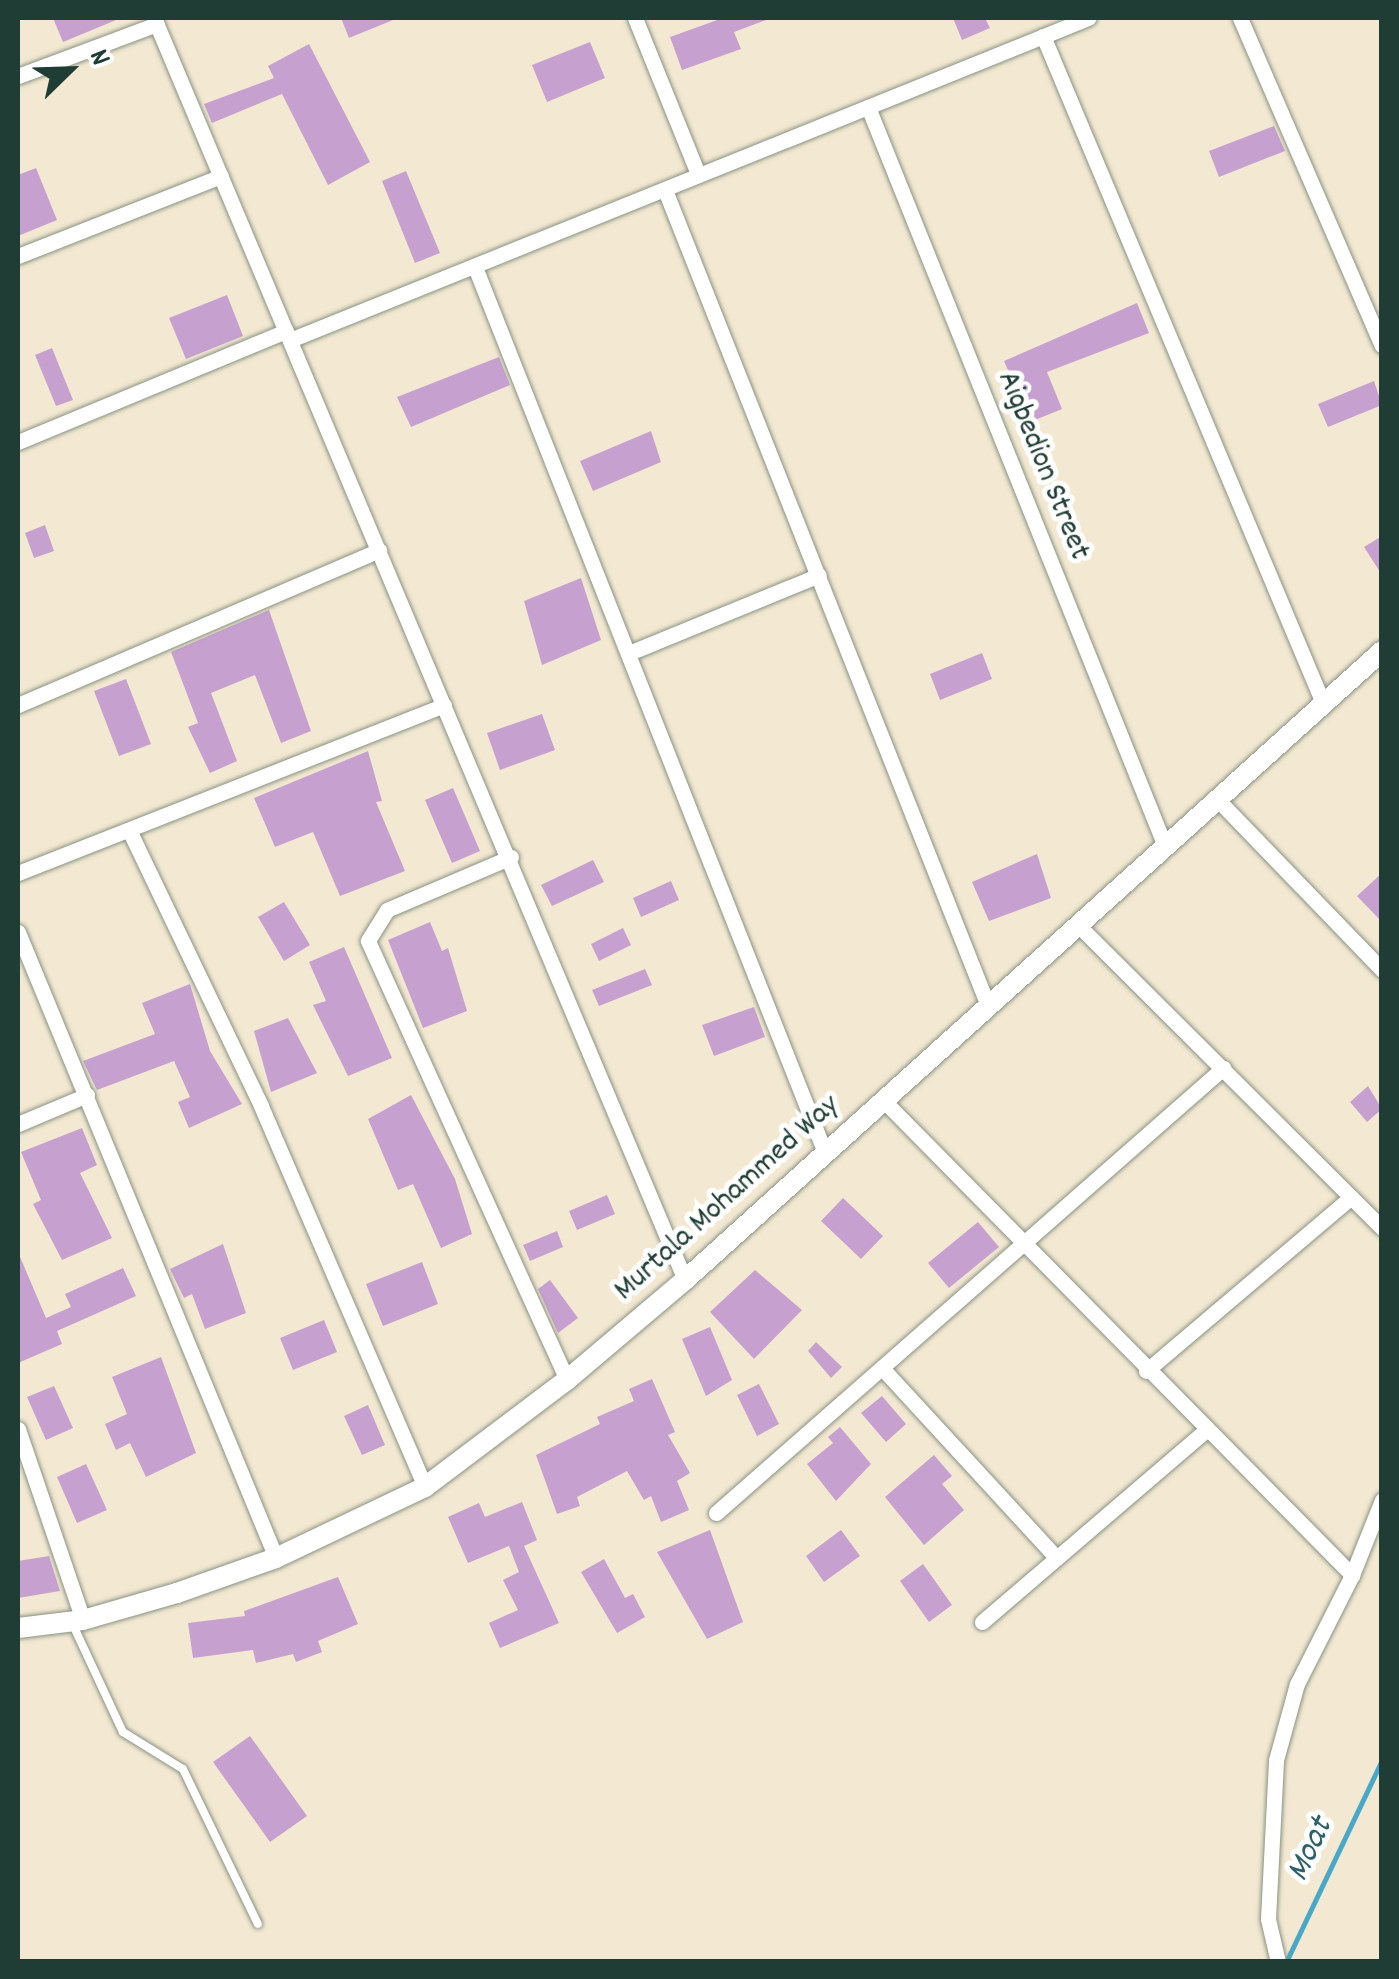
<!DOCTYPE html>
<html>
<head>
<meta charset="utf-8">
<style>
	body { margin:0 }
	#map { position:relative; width:1399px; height:1979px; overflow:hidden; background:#f3e9d2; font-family:Dekko,sans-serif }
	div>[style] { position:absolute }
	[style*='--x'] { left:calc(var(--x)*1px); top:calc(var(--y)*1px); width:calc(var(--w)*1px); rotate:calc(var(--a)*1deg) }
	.stream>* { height:5px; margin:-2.5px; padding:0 2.5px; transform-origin:2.5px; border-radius:2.5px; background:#49a8c8 }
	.building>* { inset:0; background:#c6a1d0 }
	.roads { filter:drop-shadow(0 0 2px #899383) drop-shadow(0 0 2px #899383) }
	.lane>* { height:8px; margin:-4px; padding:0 4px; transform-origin:4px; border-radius:4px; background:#fff }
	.street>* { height:15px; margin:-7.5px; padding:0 7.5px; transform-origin:7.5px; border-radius:7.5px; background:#fff }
	.secondary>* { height:20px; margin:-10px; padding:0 10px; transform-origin:10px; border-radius:10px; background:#fff }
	span { translate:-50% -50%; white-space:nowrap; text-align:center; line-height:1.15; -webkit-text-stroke:10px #fff; paint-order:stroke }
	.street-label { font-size:32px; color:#1f3d34 }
	.water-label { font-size:35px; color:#2e6268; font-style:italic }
	.frame { position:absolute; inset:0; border:20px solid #1f3d34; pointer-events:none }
	.north { position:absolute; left:20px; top:20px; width:100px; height:100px; -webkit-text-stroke:8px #fff; paint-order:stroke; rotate:67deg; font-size:28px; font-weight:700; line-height:40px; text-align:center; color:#1f3d34 }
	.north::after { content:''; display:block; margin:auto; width:35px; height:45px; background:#1f3d34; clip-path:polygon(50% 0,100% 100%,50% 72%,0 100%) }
</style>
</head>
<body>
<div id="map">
	<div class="stream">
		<i style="--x:1286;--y:1962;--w:224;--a:-64.6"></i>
	</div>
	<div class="building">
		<i style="clip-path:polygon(53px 18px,121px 18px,63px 42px)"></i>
		<i style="clip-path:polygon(341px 18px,398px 18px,349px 38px)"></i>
		<i style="clip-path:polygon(723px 18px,769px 19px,734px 32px,741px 49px,682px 70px,670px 37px)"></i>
		<i style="clip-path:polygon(953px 18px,985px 18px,990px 28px,962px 40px)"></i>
		<i style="clip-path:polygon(590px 42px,605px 78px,547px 102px,532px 65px)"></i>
		<i style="clip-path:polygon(309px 44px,370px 162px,328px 185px,282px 94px,212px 123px,204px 104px,274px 78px,268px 66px)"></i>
		<i style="clip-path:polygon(1274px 126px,1285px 151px,1219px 177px,1209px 151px)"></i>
		<i style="clip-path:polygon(36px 168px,57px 220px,18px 236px,18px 175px)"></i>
		<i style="clip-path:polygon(406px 171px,440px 253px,415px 263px,382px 181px)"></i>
		<i style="clip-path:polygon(227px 295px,243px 336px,186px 359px,169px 318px)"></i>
		<i style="clip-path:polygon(1137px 303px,1149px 333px,1047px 372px,1062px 409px,1030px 422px,1004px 361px)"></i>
		<i style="clip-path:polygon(52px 348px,73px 400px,56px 406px,35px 355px)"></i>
		<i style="clip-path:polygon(499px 357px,510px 385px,411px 427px,397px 397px)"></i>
		<i style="clip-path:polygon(1374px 381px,1382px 405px,1328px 427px,1318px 404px)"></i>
		<i style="clip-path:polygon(651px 431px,661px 462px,593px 491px,580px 461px)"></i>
		<i style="clip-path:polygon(45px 525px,54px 551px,34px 558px,25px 533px)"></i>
		<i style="clip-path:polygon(1382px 536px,1382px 575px,1364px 547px)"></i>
		<i style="clip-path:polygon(581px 578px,601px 640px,542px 665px,524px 601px)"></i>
		<i style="clip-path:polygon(269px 610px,311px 731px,281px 743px,255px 675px,211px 693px,237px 761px,210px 773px,188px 727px,198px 723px,171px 652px)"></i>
		<i style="clip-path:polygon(982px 653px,992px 679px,940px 700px,930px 674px)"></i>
		<i style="clip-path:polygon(126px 679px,151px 744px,119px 756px,94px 691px)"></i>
		<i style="clip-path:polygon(542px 714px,555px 750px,500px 770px,487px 733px)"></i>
		<i style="clip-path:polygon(368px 751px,382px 801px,376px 802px,405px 871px,340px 896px,313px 832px,275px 847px,254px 798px)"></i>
		<i style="clip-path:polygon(453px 788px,480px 851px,452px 863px,425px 800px)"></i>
		<i style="clip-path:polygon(1037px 854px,1051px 898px,989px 921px,972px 882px)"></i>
		<i style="clip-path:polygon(593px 860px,604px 882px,552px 906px,541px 885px)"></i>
		<i style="clip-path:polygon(1382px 873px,1382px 922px,1357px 896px)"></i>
		<i style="clip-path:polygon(671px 881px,679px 900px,641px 917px,633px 898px)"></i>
		<i style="clip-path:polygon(284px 902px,310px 945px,284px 961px,258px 917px)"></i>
		<i style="clip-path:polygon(430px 922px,442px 951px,448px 948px,467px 1011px,423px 1028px,388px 940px)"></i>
		<i style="clip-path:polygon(623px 928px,631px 945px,599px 961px,591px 944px)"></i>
		<i style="clip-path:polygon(344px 947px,392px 1058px,348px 1076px,313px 1005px,326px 1001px,309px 962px)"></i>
		<i style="clip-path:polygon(645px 969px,652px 985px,599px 1006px,592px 990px)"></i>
		<i style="clip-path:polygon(190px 984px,210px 1051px,242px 1104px,189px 1128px,178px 1102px,190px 1097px,174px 1061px,97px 1090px,83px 1061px,155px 1034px,142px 1003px)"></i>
		<i style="clip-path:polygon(754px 1007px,765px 1037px,714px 1056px,702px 1025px)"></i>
		<i style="clip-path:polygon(288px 1018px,317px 1073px,271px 1092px,254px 1031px)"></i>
		<i style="clip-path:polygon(1368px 1086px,1382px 1109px,1367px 1122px,1350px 1102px)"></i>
		<i style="clip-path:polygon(411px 1095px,455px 1179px,472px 1234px,441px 1248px,413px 1184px,398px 1190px,368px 1119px)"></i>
		<i style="clip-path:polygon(82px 1128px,97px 1165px,80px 1173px,112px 1238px,62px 1260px,33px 1204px,41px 1200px,21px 1152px)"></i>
		<i style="clip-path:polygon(607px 1195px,615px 1214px,577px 1230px,569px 1211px)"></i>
		<i style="clip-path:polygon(843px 1198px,883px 1236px,861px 1259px,821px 1221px)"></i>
		<i style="clip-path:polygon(978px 1222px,999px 1247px,949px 1288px,928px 1263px)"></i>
		<i style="clip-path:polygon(557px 1231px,563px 1247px,530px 1261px,523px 1245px)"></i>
		<i style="clip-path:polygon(223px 1244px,246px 1313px,205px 1329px,192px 1294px,184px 1298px,170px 1269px)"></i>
		<i style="clip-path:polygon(18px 1252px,46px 1318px,71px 1307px,65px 1294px,123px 1268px,136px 1296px,57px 1331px,62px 1344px,18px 1363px)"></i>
		<i style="clip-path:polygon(422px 1262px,438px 1304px,383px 1326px,366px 1284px)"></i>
		<i style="clip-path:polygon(755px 1270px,802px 1310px,754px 1359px,710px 1312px)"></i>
		<i style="clip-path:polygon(550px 1280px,578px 1318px,558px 1333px,538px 1289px)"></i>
		<i style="clip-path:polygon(324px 1320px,337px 1352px,293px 1370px,280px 1338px)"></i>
		<i style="clip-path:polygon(710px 1327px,732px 1380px,706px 1396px,682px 1339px)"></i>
		<i style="clip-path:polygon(816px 1342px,842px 1367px,831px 1378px,808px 1351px)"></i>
		<i style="clip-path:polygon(161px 1357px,196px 1453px,146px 1477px,130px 1443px,116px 1450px,105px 1424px,127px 1414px,112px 1377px)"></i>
		<i style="clip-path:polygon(652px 1379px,675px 1432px,668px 1435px,690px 1473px,677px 1481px,689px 1510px,661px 1522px,651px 1496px,644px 1500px,627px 1471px,577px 1497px,580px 1506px,557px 1514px,536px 1455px,600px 1424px,597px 1417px,634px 1401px,629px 1389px)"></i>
		<i style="clip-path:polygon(759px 1384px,779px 1424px,757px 1436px,737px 1395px)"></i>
		<i style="clip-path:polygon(54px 1386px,73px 1428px,46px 1440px,27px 1397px)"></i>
		<i style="clip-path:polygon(882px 1396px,906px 1424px,886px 1442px,861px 1413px)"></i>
		<i style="clip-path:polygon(368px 1405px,385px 1445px,362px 1455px,344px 1416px)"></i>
		<i style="clip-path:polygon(840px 1427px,871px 1464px,836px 1501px,807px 1464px,833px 1443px,828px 1437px)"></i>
		<i style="clip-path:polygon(934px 1455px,952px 1476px,942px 1484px,964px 1510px,924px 1545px,885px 1497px)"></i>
		<i style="clip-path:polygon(86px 1464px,107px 1510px,77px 1523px,57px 1477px)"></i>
		<i style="clip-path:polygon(522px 1502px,537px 1540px,524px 1546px,559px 1623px,500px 1648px,489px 1623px,518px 1610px,503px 1580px,519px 1572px,509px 1546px,468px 1563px,448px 1517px,479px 1503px,485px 1517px)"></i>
		<i style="clip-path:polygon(710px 1530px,743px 1622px,707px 1639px,657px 1552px)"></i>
		<i style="clip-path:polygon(841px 1530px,860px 1556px,824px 1582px,806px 1556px)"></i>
		<i style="clip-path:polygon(49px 1556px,60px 1591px,18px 1598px,18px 1561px)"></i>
		<i style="clip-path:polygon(604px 1559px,625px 1598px,633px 1594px,645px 1617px,617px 1633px,581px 1572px)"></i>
		<i style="clip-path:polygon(923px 1564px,952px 1605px,929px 1622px,900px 1581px)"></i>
		<i style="clip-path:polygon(338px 1577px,358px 1624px,318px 1641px,322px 1652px,296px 1662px,293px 1654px,256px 1663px,253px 1650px,193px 1658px,188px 1623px,245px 1616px,244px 1611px)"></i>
		<i style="clip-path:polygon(250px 1736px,307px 1816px,270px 1842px,213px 1762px)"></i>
	</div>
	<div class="roads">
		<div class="lane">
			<i style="--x:73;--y:1625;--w:118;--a:65"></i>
			<i style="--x:123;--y:1732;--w:70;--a:31.7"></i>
			<i style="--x:183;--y:1769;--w:172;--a:64.2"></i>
		</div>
		<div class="street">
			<i style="--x:154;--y:18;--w:1369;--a:67.18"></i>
			<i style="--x:635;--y:18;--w:168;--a:68"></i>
			<i style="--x:1240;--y:18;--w:357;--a:66.6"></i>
			<i style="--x:1043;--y:36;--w:723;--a:67.23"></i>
			<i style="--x:18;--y:76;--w:148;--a:-20.5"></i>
			<i style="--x:868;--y:107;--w:796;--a:68.11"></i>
			<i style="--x:665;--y:190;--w:878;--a:68.4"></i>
			<i style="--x:18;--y:256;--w:218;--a:-21.5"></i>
			<i style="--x:475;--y:267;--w:953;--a:68.44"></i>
			<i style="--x:290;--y:340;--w:861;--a:-21.97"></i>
			<i style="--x:18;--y:442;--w:290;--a:-22.5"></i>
			<i style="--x:629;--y:653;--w:205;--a:-22.3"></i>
			<i style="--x:18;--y:705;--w:393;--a:-23.2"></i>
			<i style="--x:1217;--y:799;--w:238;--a:46"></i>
			<i style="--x:129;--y:830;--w:306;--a:64.4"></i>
			<i style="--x:261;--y:1106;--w:415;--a:66.7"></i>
			<i style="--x:511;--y:857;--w:135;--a:156.9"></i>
			<i style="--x:387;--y:910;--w:36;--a:122"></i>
			<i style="--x:368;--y:941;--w:482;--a:65.6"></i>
			<i style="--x:18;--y:873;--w:458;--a:-21.5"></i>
			<i style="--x:1078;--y:925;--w:429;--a:44.9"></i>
			<i style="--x:18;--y:932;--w:677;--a:67.6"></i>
			<i style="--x:883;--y:1100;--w:668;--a:45.36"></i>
			<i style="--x:1352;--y:1575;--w:81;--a:-68.2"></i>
			<i style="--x:18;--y:1124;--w:75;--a:-22.8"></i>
			<i style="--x:882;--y:1368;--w:258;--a:47.4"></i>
			<i style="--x:1146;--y:1371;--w:269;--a:-40.3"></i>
			<i style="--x:18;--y:1429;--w:202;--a:71.2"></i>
			<i style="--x:716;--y:1513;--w:675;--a:-41.27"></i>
			<i style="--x:982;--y:1622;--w:292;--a:-40.6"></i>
			<i style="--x:1278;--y:1962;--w:44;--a:-103.1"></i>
			<i style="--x:1268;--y:1919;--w:159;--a:-87.1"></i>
			<i style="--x:1276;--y:1760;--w:79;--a:-74.6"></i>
			<i style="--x:1297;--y:1684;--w:122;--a:-63.2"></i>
		</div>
		<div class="secondary">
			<i style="--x:18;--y:1628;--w:65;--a:-7"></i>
			<i style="--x:83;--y:1620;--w:98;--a:-16"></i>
			<i style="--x:177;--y:1593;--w:105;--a:-19.5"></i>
			<i style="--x:276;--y:1558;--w:165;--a:-25.5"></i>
			<i style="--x:425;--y:1487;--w:178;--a:-37"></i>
			<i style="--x:567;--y:1380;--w:155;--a:-40.3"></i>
			<i style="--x:685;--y:1280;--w:939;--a:-42.06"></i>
		</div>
	</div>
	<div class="street-label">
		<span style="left:1042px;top:466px;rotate:68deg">Aigbedion Street</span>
		<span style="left:728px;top:1199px;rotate:-42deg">Murtala Mohammed Way</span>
	</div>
	<div class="water-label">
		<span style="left:1311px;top:1850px;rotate:-65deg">Moat</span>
	</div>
	<div class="frame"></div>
	<div class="north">N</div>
</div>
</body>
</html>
